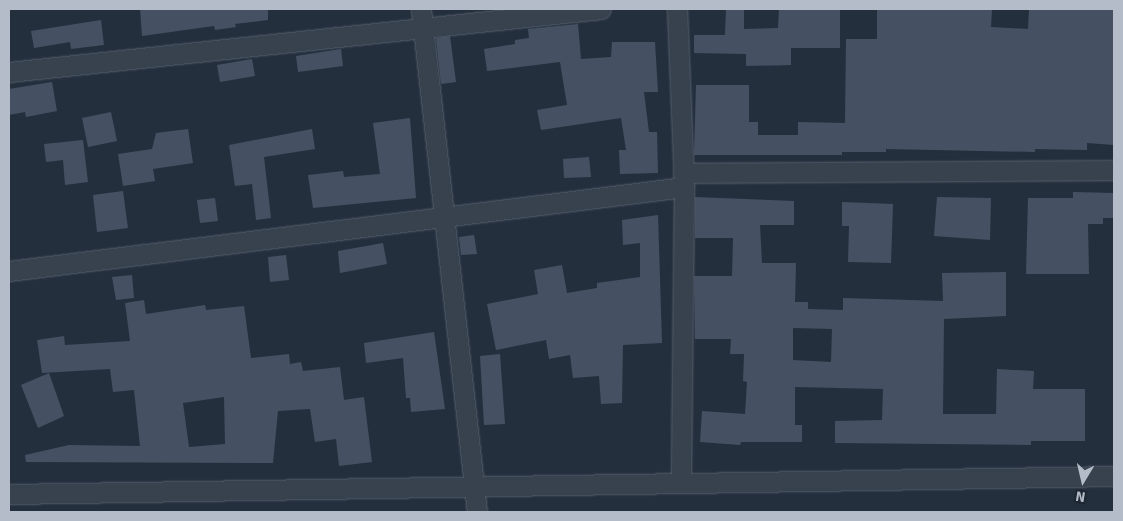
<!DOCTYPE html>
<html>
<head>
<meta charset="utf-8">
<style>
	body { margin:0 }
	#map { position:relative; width:1123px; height:521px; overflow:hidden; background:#242f3e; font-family:Signika,sans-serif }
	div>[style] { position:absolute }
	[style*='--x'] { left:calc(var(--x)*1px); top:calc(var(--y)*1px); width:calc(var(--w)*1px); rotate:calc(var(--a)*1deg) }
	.building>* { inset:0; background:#455162 }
	.roads { filter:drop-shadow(0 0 1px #565f6c) drop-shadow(0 0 1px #565f6c) }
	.street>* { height:19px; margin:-9.5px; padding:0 9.5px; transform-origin:9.5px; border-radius:9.5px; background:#38414e }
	span { translate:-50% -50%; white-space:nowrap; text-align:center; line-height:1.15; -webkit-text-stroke:4px #1d2633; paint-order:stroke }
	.frame { position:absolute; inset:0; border:10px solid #b4bcc9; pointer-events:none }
	.north { position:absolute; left:1058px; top:456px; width:50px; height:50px; -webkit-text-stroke:4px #1d2633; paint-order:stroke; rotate:189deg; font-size:14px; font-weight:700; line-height:20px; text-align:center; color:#b4bcc9 }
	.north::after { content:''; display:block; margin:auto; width:18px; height:22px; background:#b4bcc9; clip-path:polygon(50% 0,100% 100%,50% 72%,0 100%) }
</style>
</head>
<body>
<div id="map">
	<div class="building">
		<i style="clip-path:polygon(140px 9px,268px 9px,268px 20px,235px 24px,236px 27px,215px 30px,214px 26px,142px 36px)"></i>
		<i style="clip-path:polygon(726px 9px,744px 9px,744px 29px,778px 28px,779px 9px,840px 9px,840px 48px,791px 48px,791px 65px,746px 66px,746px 54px,694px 53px,694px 35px,725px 35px)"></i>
		<i style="clip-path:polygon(877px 9px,992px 9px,991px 27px,1028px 29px,1029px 10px,1114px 10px,1114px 145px,1087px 143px,1087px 150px,1035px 149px,1035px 152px,886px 149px,886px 152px,842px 152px,842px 155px,694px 155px,696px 85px,749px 85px,749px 122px,758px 122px,758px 135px,798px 135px,798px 122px,845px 123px,846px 39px,877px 39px)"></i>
		<i style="clip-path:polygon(101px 20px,104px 45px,71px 49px,70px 42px,34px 48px,31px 31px)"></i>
		<i style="clip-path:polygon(578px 24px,581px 59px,611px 57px,612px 42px,655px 42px,658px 92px,644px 92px,649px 132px,657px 132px,658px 173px,620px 174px,619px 150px,626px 150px,621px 118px,541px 130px,537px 110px,567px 105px,560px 62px,487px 71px,484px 49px,515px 44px,515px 40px,529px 38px,528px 29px)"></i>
		<i style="clip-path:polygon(450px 36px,456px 82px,441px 84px,436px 38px)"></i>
		<i style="clip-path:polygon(341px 49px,343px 66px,298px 72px,296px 56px)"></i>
		<i style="clip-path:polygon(252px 59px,255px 76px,220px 82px,217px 65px)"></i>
		<i style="clip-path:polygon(52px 82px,57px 111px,26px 117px,25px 112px,9px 115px,9px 89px)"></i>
		<i style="clip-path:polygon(111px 112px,117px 141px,88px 147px,82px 118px)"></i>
		<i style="clip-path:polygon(410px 118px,416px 198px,313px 208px,308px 175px,343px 171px,344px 177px,380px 174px,373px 123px)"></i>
		<i style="clip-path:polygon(188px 129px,193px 163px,153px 169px,155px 181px,123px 186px,118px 154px,152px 149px,156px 133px)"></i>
		<i style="clip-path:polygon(312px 129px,315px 149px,264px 157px,271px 218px,256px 220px,252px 184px,235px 186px,229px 145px)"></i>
		<i style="clip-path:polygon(83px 140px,88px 182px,65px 185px,63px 160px,46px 162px,44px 144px)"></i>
		<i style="clip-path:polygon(589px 157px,591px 177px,564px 178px,563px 159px)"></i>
		<i style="clip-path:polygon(123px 191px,128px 228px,97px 232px,93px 195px)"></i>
		<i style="clip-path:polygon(1073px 192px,1114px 193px,1114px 218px,1103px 218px,1103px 224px,1088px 224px,1089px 274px,1026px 274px,1028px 198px,1073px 198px)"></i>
		<i style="clip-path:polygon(evenodd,695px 197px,794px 201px,794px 225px,760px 225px,762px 263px,796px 263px,795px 302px,808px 302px,808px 309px,843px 310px,843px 298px,943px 301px,942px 273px,1006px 272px,1006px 316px,944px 319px,943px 414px,996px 414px,997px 369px,1034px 371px,1033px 389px,1085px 389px,1085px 441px,1031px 441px,1031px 445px,835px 443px,835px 421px,882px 420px,883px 389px,795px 387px,795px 425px,802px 425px,802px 442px,741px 442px,740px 445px,700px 442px,702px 411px,745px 414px,747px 382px,743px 381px,744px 354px,730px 354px,731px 339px,695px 339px,694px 276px,732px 276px,733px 238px,695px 238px,695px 197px,793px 328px,832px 329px,831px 362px,793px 360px,793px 328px)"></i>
		<i style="clip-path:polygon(937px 197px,991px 198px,990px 240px,934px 236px)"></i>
		<i style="clip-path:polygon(215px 198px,218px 221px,200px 223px,197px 200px)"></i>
		<i style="clip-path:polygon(842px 202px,893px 204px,891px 263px,848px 262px,849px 226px,842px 226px)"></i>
		<i style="clip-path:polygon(658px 215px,662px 343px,623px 345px,622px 403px,601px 404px,599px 376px,573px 378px,570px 355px,549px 359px,546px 340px,496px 350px,487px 304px,538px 294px,534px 270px,562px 265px,567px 293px,597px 288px,597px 283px,640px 277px,640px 243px,623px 245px,622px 220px)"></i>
		<i style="clip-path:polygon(474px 235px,477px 254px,461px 255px,459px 237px)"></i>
		<i style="clip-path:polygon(383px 243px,387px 264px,340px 273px,338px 251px)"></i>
		<i style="clip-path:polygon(286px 255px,289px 280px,270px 282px,268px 257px)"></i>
		<i style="clip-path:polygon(132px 275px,134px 298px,116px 300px,112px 277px)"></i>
		<i style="clip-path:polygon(evenodd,144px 300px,146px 314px,205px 305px,206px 310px,244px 306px,251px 358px,289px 354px,290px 364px,301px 362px,303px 371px,340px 367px,344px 400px,364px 397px,372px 462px,339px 466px,336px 439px,315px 442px,310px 409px,278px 411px,273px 463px,26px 462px,25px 455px,69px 445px,140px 446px,134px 390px,113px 392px,110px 369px,42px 373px,37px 340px,64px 336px,65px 345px,130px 341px,125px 303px,144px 300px,224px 397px,225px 444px,189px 447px,183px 403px,224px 397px)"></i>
		<i style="clip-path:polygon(434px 332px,445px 409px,411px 412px,410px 398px,406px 398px,403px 358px,366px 363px,364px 343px)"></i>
		<i style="clip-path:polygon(500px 354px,505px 424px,484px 425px,480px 356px)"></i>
		<i style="clip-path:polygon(49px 373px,64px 416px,38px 428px,21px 385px)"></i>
	</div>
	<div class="roads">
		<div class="street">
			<i style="--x:421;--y:9;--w:506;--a:83.65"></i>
			<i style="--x:677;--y:9;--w:178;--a:87.7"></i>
			<i style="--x:684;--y:187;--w:296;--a:90.6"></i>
			<i style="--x:9;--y:72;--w:595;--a:-6.07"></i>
			<i style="--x:683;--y:173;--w:431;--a:-0.4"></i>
			<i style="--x:9;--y:271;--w:680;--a:-7.09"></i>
			<i style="--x:9;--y:494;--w:1105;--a:-0.93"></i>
		</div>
	</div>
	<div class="frame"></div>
	<div class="north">N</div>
</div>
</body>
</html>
